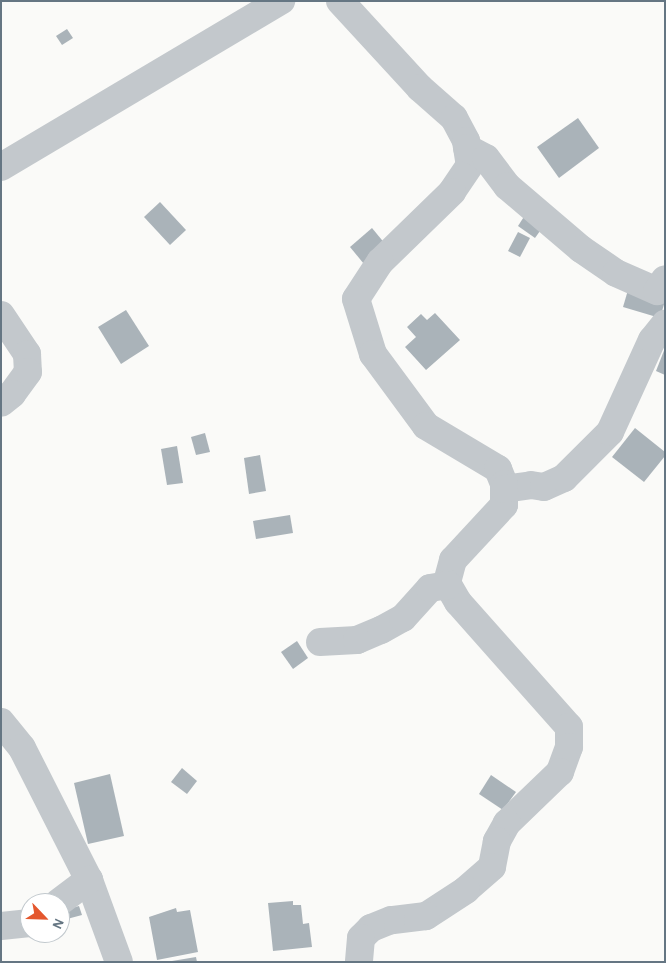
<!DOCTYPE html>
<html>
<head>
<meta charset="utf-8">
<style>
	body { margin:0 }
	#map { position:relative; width:666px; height:963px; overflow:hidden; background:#fafaf8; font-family:"Alegreya Sans",sans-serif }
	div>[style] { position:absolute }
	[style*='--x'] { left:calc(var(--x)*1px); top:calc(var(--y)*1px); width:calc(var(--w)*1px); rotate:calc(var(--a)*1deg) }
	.building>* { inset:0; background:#aab3b9 }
	.minor>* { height:28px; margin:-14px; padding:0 14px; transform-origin:14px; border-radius:14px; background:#c3c8cc }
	span { translate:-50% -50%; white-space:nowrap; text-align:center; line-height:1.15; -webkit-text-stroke:5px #fff; paint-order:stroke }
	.frame { position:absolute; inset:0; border:2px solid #657683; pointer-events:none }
	.north { position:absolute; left:20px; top:893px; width:50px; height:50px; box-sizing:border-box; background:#fff; border:1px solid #c1c8cd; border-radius:50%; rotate:114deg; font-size:14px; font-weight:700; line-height:20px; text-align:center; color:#657683 }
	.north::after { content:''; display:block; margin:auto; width:18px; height:22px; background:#e4572e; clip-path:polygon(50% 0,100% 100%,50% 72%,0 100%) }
</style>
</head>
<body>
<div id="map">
	<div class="building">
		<i style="clip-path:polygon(67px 29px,73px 38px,62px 45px,56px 36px)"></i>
		<i style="clip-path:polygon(578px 118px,599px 148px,559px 178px,537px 147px)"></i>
		<i style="clip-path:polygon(160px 202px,186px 230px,170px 245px,144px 217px)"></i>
		<i style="clip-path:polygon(527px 212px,545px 224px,535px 238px,518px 226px)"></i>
		<i style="clip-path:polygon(372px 228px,386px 245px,364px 264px,350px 247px)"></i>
		<i style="clip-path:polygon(518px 232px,530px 238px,520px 257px,508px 251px)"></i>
		<i style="clip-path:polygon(628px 290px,665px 301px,660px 318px,623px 307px)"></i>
		<i style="clip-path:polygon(126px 310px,149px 346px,121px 364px,98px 327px)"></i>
		<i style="clip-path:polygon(435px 313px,460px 340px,426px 370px,405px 347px,416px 337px,407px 327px,421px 314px,427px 320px)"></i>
		<i style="clip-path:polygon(665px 348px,665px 375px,656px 371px)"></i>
		<i style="clip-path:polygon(635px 428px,665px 452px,665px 456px,644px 482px,612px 457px)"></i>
		<i style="clip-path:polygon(205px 433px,210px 452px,196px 455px,191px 437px)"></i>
		<i style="clip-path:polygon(177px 446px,183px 483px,167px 485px,161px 449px)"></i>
		<i style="clip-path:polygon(260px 455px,266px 491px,249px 494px,244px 458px)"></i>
		<i style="clip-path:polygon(290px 515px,293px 533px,256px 539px,253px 521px)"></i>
		<i style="clip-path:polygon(297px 641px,308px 658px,293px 669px,281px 652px)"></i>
		<i style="clip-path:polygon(182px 768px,197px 781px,187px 794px,171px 782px)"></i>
		<i style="clip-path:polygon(110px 774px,124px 836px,88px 844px,74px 783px)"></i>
		<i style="clip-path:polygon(491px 775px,516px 792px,503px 810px,479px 794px)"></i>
		<i style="clip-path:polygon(293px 901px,293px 905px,301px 905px,303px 924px,309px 923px,312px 947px,273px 951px,268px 903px)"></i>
		<i style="clip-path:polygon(79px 906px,82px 915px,67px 919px,65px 910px)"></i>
		<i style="clip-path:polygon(176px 908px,177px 912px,190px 910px,198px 952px,157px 960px,149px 917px)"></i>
		<i style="clip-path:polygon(196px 957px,197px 962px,172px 962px,172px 961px)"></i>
	</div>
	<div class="minor">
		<i style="--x:340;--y:1;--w:118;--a:47.4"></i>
		<i style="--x:420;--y:88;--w:45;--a:41.4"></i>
		<i style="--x:454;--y:118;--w:26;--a:62"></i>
		<i style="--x:466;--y:141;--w:24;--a:81"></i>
		<i style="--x:470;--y:165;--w:32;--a:124"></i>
		<i style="--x:452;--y:192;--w:100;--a:135.8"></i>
		<i style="--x:380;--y:262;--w:44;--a:123"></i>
		<i style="--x:356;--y:299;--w:58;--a:72.8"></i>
		<i style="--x:373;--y:354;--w:89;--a:53.6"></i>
		<i style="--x:426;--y:426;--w:84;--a:30.8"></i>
		<i style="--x:498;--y:469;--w:16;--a:68"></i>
		<i style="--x:504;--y:484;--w:21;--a:90"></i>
		<i style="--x:504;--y:505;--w:75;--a:132.8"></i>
		<i style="--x:453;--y:560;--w:24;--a:105"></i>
		<i style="--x:447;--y:583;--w:22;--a:60"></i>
		<i style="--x:458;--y:602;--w:167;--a:48.4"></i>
		<i style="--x:569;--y:727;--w:20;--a:90"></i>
		<i style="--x:569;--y:747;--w:27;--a:110"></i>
		<i style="--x:560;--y:772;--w:74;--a:136.1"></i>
		<i style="--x:507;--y:823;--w:21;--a:119"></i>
		<i style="--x:497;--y:841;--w:26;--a:101"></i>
		<i style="--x:492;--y:867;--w:35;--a:139"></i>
		<i style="--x:466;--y:890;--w:48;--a:147"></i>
		<i style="--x:426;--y:916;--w:35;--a:173"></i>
		<i style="--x:391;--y:920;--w:22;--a:158"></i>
		<i style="--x:371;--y:928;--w:14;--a:135"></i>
		<i style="--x:361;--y:938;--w:24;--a:95"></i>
		<i style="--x:467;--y:148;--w:21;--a:28"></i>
		<i style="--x:486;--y:158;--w:35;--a:53"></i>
		<i style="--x:507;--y:186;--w:97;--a:40.4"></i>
		<i style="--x:581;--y:249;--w:42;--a:34.4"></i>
		<i style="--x:616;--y:273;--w:45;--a:23.7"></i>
		<i style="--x:657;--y:291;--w:14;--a:-56"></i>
		<i style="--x:1;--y:167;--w:326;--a:-30.7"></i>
		<i style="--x:1;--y:315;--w:47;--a:56.3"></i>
		<i style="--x:27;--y:354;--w:18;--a:87"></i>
		<i style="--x:28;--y:372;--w:27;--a:126"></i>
		<i style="--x:12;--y:394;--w:14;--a:141"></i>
		<i style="--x:504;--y:489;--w:27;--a:-8"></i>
		<i style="--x:531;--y:485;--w:13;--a:9"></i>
		<i style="--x:544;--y:487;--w:22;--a:-24"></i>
		<i style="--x:564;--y:478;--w:65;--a:-45"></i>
		<i style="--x:610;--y:432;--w:101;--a:-65.5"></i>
		<i style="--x:652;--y:340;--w:21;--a:-51"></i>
		<i style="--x:320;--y:642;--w:37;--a:-3"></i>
		<i style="--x:357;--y:640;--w:26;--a:-23"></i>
		<i style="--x:381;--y:630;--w:25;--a:-29"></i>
		<i style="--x:403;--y:618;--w:40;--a:-48"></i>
		<i style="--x:430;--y:588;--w:18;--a:-9"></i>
		<i style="--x:1;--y:722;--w:33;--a:51"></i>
		<i style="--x:22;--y:748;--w:148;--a:63.1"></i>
		<i style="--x:89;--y:880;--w:87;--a:69.9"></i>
		<i style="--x:58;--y:903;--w:39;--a:-37"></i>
		<i style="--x:1;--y:926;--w:29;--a:-6"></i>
	</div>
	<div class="frame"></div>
	<div class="north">N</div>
</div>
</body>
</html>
